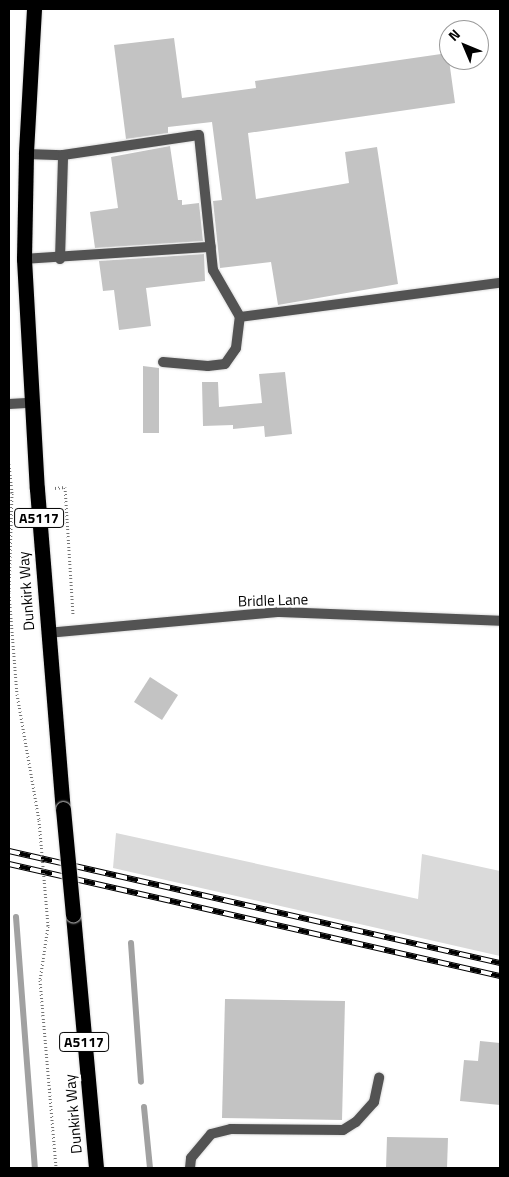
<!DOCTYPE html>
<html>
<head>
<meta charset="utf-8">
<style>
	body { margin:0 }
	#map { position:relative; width:509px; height:1177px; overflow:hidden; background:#fff; font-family:"Titillium Web",sans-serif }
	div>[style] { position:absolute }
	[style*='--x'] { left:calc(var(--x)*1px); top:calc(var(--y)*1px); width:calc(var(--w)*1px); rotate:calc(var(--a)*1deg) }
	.green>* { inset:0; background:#dadada }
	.stream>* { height:6px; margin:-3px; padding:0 3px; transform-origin:3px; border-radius:3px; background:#a1a1a1 }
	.building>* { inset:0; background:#c3c3c3 }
	.path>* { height:3px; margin-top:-1.5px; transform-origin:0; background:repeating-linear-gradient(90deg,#757575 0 1px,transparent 0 3.5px) }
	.roads { filter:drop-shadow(0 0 1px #dbdbdb) drop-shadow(0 0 1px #dbdbdb) }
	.lane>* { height:10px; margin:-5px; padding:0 5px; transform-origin:5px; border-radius:5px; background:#535353 }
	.street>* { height:10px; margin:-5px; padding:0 5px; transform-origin:5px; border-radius:5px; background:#535353 }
	.highway>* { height:15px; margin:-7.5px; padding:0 7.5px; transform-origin:7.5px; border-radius:7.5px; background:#000 }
	.rail>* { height:5.5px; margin-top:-2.75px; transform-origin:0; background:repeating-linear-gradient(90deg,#fff 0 11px,#000 0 22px); box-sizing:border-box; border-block:1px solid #000 }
	.path-bridge>* { height:3px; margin-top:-1.5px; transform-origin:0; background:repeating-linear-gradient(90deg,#757575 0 1px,transparent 0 3.5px) }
	.bridges { filter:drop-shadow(0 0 1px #dbdbdb) drop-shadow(0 0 1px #dbdbdb) }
	.highway-bridge>* { height:15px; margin:-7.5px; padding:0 7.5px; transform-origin:7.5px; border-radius:7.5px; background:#000 }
	span { translate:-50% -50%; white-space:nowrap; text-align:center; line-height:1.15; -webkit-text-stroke:5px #fff; paint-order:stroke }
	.shield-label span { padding:1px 4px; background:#fff; border:1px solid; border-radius:4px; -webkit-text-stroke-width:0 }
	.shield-label { font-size:14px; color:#000; font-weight:700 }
	.street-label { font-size:15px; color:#000 }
	.frame { position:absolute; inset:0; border:10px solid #000; pointer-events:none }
	.north { position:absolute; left:439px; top:20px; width:50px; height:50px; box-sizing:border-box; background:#fff; border:1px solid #999; border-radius:50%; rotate:315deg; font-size:14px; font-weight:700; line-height:20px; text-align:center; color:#000 }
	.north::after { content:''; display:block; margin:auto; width:18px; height:22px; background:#000; clip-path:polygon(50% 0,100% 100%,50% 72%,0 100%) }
</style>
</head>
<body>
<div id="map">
	<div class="green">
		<i style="clip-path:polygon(116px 833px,418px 899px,422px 854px,500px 871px,500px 956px,113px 868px)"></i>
	</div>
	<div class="stream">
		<i style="--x:16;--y:917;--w:252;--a:85.7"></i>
		<i style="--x:131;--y:943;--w:139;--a:85.9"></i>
		<i style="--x:144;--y:1107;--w:61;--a:84.4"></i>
	</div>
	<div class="building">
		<i style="clip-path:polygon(174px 38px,182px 98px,256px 88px,255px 81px,448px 53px,455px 103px,248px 133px,256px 199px,349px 183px,345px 152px,377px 147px,398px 284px,278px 305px,271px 262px,220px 268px,213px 201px,222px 200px,212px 122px,168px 127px,168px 133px,126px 139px,114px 45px)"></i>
		<i style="clip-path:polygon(170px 146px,178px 200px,182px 200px,182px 205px,199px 203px,203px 241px,95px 248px,90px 212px,118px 208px,111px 157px)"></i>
		<i style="clip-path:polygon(204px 254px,205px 281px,146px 288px,151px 326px,119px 330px,114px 290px,103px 291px,99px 261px)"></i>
		<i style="clip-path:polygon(143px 366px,159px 368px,159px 433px,143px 433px)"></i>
		<i style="clip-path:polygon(285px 372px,292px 434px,265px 437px,264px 426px,233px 429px,233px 425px,203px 426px,202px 382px,218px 382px,219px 407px,262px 403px,259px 374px)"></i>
		<i style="clip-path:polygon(150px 677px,178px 695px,162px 720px,134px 702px)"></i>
		<i style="clip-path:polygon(225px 999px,345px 1001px,342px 1120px,222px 1118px)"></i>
		<i style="clip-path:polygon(480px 1041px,500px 1043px,500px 1105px,460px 1101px,464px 1060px,478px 1061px)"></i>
		<i style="clip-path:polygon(387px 1137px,448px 1138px,447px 1168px,386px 1168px)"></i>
	</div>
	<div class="path">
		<i style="--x:9;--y:464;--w:29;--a:84"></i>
		<i style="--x:12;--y:493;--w:100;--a:91.7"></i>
		<i style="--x:9;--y:593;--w:101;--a:85.5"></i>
		<i style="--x:17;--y:694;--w:128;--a:80.1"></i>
		<i style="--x:55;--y:488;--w:10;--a:-6"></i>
		<i style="--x:65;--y:487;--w:128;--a:86.4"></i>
		<i style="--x:48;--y:926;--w:55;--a:98.4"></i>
		<i style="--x:40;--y:980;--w:189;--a:85.1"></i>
	</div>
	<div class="roads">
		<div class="lane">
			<i style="--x:26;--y:154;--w:37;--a:2"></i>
			<i style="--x:63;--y:155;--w:137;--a:-8.4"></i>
			<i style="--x:199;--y:135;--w:136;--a:84.1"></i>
			<i style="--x:213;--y:270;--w:54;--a:60.1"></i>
			<i style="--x:240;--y:317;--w:262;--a:-7.5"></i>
			<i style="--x:24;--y:259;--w:187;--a:-3.7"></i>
			<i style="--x:60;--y:259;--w:104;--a:-88.3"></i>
			<i style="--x:163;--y:362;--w:45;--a:5.1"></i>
			<i style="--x:208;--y:366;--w:17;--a:-7"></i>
			<i style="--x:225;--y:364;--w:19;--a:-55"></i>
			<i style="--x:236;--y:348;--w:31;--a:-83"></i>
			<i style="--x:190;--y:1168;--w:10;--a:-84"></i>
			<i style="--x:191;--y:1158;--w:31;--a:-50"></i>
			<i style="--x:211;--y:1134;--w:21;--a:-14"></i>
			<i style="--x:231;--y:1129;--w:112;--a:0.5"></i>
			<i style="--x:343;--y:1130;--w:15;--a:-32"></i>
			<i style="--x:356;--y:1122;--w:27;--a:-48"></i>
			<i style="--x:374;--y:1102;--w:25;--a:-78"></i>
		</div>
		<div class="street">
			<i style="--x:9;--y:404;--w:22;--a:-3"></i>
			<i style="--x:47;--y:633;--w:234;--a:-5.2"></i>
			<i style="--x:280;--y:612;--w:220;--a:2.3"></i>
		</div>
		<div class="highway">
			<i style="--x:34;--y:9;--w:145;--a:93.2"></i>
			<i style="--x:26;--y:154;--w:105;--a:91.1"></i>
			<i style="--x:24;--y:259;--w:230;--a:86.8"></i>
			<i style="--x:37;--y:489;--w:321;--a:85.4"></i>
			<i style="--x:73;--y:915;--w:254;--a:84.8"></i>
		</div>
	</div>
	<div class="rail">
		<i style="--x:9;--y:851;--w:504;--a:12.85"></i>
		<i style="--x:9;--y:864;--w:504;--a:12.85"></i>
	</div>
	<div class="path-bridge">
		<i style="--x:39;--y:820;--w:106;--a:85.1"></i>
	</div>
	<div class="bridges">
		<div class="highway-bridge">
			<i style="--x:63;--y:809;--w:106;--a:84.6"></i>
		</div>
	</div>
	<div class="shield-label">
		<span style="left:39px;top:518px">A5117</span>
		<span style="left:84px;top:1042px">A5117</span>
	</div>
	<div class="street-label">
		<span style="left:26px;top:591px;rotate:-94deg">Dunkirk Way</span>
		<span style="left:273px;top:600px;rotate:-2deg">Bridle Lane</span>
		<span style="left:73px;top:1114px;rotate:-95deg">Dunkirk Way</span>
	</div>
	<div class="frame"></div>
	<div class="north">N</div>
</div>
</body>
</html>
